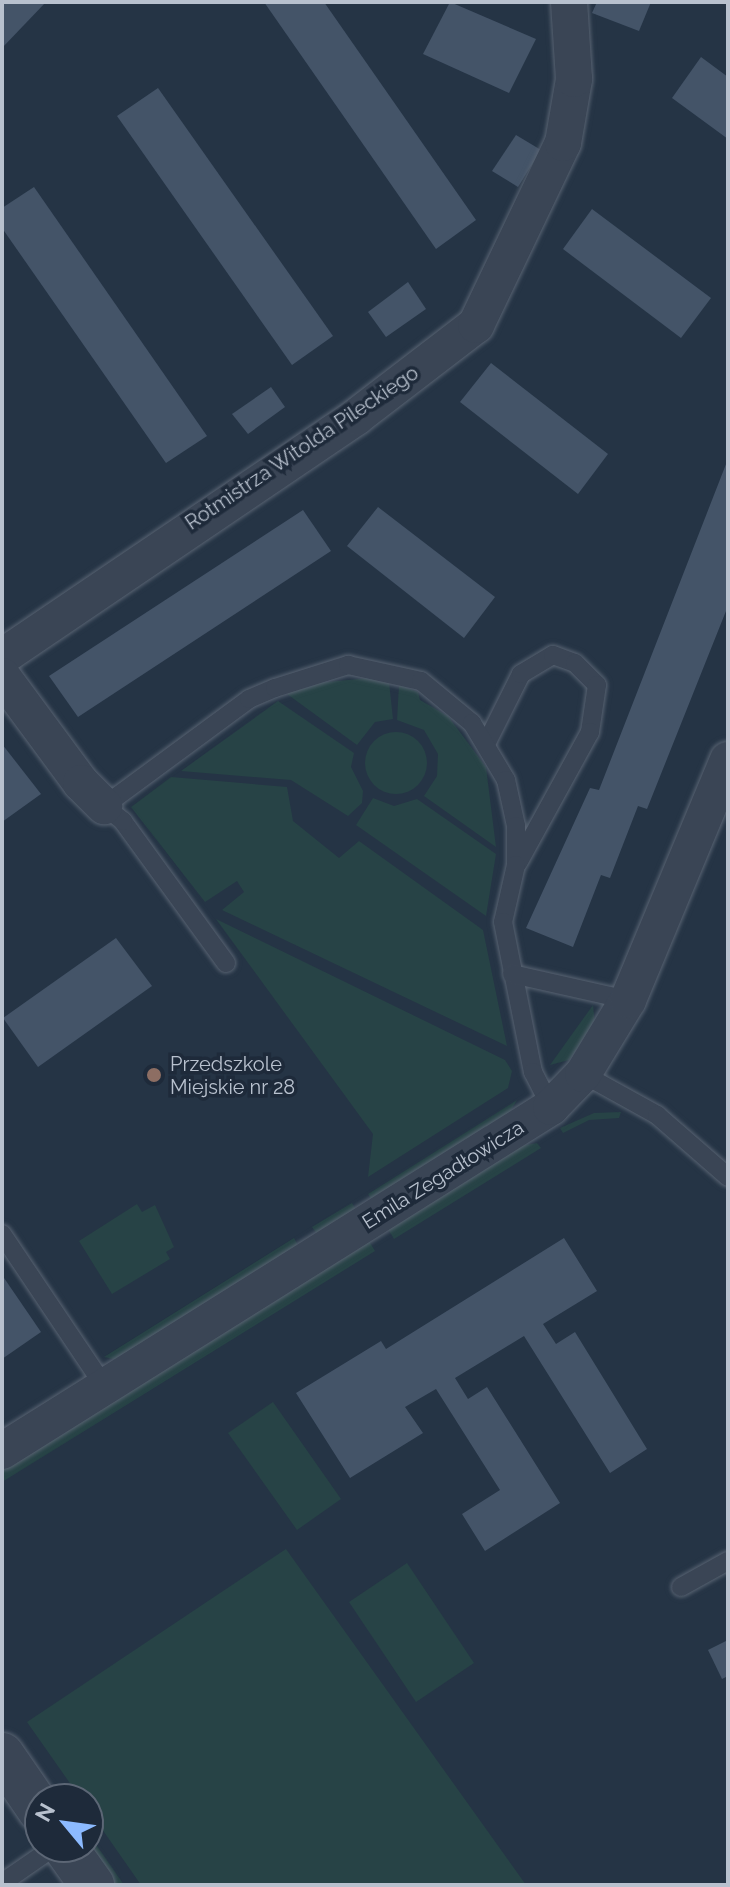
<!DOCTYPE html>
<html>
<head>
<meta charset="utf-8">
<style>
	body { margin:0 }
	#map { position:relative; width:730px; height:1887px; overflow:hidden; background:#253445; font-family:Raleway,sans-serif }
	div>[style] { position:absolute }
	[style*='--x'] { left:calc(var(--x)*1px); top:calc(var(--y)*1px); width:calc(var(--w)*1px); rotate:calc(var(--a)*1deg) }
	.green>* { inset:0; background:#274346 }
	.round { border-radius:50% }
	.building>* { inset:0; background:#445468 }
	.roads { filter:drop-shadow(0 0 2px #586372) drop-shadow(0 0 2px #586372) }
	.service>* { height:18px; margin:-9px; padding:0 9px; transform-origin:9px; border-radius:9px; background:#3a4555 }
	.minor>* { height:36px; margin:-18px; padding:0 18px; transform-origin:18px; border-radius:18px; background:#3a4555 }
	.tertiary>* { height:44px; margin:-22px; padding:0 22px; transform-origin:22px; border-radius:22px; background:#3a4555 }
	.dots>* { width:22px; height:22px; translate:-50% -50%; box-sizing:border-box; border:4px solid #1e2a3a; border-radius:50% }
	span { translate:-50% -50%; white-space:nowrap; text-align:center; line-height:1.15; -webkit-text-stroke:7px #1e2a3a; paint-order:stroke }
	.street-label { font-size:20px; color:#b8c1ce }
	.poi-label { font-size:20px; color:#b8c1ce }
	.left { translate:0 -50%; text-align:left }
	.frame { position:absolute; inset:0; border:4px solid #b8c1ce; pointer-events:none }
	.north { position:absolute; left:24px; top:1783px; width:80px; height:80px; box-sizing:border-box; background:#1e2a3a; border:2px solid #5c6675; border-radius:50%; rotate:299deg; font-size:22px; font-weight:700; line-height:32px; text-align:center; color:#b8c1ce }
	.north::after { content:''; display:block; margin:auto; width:28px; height:36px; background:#8cbaff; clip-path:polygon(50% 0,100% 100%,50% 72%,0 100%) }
</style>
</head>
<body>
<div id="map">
	<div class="green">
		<i style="clip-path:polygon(369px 678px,389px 682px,393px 719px,375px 722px,357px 745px,287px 694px,306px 684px)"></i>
		<i style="clip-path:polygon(399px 685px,418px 692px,420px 700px,448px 716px,486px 767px,496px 847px,424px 796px,437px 776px,438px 754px,424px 730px,397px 720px)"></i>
		<i style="clip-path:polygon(278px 701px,354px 753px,351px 767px,363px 791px,362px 803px,348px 816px,291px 780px,181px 771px)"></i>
		<i class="round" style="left:365px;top:732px;width:62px;height:62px"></i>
		<i style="clip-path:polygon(171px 777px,287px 787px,293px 821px,339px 858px,359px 841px,483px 930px,507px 1046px,222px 910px,244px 892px,237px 881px,205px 902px,131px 807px)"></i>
		<i style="clip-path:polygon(373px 798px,394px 806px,417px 799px,496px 854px,486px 916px,356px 825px)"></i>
		<i style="clip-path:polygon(216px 919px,505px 1060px,512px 1071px,508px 1088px,368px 1177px,373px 1134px)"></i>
		<i style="clip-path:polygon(593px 1005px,595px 1025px,569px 1060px,550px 1065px)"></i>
		<i style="clip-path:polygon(517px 1100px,510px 1112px,374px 1203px,368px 1194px)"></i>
		<i style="clip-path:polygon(621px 1112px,619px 1118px,589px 1120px,563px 1133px,560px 1128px,594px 1113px)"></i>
		<i style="clip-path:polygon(537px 1143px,541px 1148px,394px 1239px,388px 1229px,521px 1146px)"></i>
		<i style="clip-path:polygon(352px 1203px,358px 1213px,319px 1237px,312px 1227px)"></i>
		<i style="clip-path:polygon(137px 1204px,142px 1212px,155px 1205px,174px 1247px,166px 1252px,170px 1259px,112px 1294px,79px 1241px)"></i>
		<i style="clip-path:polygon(294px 1238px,300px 1249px,118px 1360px,104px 1357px)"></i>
		<i style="clip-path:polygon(369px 1241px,375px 1251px,2px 1482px,2px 1468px)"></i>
		<i style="clip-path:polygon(273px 1402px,341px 1499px,297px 1530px,228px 1433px)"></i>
		<i style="clip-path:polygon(286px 1549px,526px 1885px,141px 1885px,88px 1809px,88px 1799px,81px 1799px,27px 1722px)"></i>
		<i style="clip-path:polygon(407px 1563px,474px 1663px,416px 1702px,349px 1602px)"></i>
		<i style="clip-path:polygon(88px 1833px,124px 1885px,114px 1885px,88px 1847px)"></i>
	</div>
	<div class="building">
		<i style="clip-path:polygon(2px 2px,46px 2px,2px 48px)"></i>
		<i style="clip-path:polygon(264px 2px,324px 2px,476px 220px,436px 249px)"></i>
		<i style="clip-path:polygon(450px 2px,536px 39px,509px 93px,423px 54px)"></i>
		<i style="clip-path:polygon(597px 2px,651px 2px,639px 31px,592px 13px)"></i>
		<i style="clip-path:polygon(701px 57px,728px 77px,728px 139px,672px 98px)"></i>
		<i style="clip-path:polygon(158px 88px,333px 336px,292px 365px,117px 116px)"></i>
		<i style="clip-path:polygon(516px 135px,541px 150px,518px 187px,492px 171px)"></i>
		<i style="clip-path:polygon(34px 187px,207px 436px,166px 463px,2px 228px,2px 208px)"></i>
		<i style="clip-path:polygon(592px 209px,711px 298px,681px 338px,563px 249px)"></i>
		<i style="clip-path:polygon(408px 282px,426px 309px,386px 337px,368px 312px)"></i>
		<i style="clip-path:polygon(491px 363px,608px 454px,578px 494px,460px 402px)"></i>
		<i style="clip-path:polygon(271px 387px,285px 407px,248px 434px,232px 414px)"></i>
		<i style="clip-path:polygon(728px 459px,728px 606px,647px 809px,638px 806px,610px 878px,601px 875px,573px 947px,526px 928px,590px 788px,599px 790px)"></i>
		<i style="clip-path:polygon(378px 507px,495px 597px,464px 638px,347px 546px)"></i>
		<i style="clip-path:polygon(303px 510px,331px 551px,78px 717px,49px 676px)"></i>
		<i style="clip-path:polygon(2px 744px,41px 794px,2px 822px)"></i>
		<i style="clip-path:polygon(116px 938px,152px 986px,38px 1067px,3px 1018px)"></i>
		<i style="clip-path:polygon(564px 1238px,597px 1291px,543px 1324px,556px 1344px,575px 1332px,647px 1449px,610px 1473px,524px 1336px,455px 1378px,468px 1399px,487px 1387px,560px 1503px,485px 1551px,462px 1514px,500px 1490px,436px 1389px,405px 1407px,423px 1433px,350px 1478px,296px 1393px,381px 1341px,386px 1349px)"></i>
		<i style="clip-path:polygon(2px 1275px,41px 1332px,2px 1359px)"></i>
		<i style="clip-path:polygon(728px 1640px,728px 1676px,722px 1679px,708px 1650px)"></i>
	</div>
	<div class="roads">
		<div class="service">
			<i style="--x:487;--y:742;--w:76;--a:-63.4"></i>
			<i style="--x:521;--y:674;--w:37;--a:-31"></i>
			<i style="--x:553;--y:655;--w:23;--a:20"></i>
			<i style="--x:575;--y:663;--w:31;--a:45"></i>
			<i style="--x:597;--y:685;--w:48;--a:98.5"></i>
			<i style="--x:590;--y:732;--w:149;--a:118.8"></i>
			<i style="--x:226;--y:963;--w:175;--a:-126"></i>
			<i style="--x:123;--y:821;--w:24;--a:-142"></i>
			<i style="--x:104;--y:806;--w:180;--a:-36.4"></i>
			<i style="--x:249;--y:699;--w:28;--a:-23"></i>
			<i style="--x:275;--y:688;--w:77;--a:-17.5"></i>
			<i style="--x:348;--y:665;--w:75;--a:12.4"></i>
			<i style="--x:421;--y:681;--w:66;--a:39.5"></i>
			<i style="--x:472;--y:723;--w:66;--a:59.2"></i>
			<i style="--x:506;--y:780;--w:47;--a:77.7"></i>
			<i style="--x:516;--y:826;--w:39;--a:90"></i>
			<i style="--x:516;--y:865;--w:58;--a:102.8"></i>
			<i style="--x:503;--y:922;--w:153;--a:78.7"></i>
			<i style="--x:533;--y:1072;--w:39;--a:63"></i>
			<i style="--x:512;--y:974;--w:119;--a:12.6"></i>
			<i style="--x:583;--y:1074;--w:85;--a:29"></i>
			<i style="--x:657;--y:1115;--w:94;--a:41.1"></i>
			<i style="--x:2;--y:1234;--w:183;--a:56.1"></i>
			<i style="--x:681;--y:1587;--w:54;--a:-29"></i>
			<i style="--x:2;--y:1883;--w:63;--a:-34.7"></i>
		</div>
		<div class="minor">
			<i style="--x:2;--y:657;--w:428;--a:-34.1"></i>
			<i style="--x:356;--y:417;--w:151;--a:-37.5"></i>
			<i style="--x:476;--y:325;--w:202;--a:-64.5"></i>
			<i style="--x:563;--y:143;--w:65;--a:-80.2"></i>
			<i style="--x:574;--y:79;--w:77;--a:-93.7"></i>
			<i style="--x:2;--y:676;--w:133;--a:53.6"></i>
			<i style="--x:81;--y:783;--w:33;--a:45"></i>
			<i style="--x:2;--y:1451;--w:648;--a:-32.07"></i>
			<i style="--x:551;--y:1107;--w:46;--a:-45.9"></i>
			<i style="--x:583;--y:1074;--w:87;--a:-58.7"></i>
			<i style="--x:628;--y:1000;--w:260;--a:-67.4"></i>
		</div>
		<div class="tertiary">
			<i style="--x:2;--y:1755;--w:67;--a:55.4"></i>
			<i style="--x:65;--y:1847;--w:47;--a:54.6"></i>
		</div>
	</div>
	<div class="dots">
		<i style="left:154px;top:1075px;background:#8d6e63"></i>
	</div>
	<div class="street-label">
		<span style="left:302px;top:448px;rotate:-34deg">Rotmistrza Witolda Pileckiego</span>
		<span style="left:443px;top:1175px;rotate:-32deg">Emila Zegadłowicza</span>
	</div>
	<div class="poi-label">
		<span class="left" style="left:170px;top:1076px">Przedszkole<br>Miejskie nr 28</span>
	</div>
	<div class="frame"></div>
	<div class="north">N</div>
</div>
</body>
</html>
